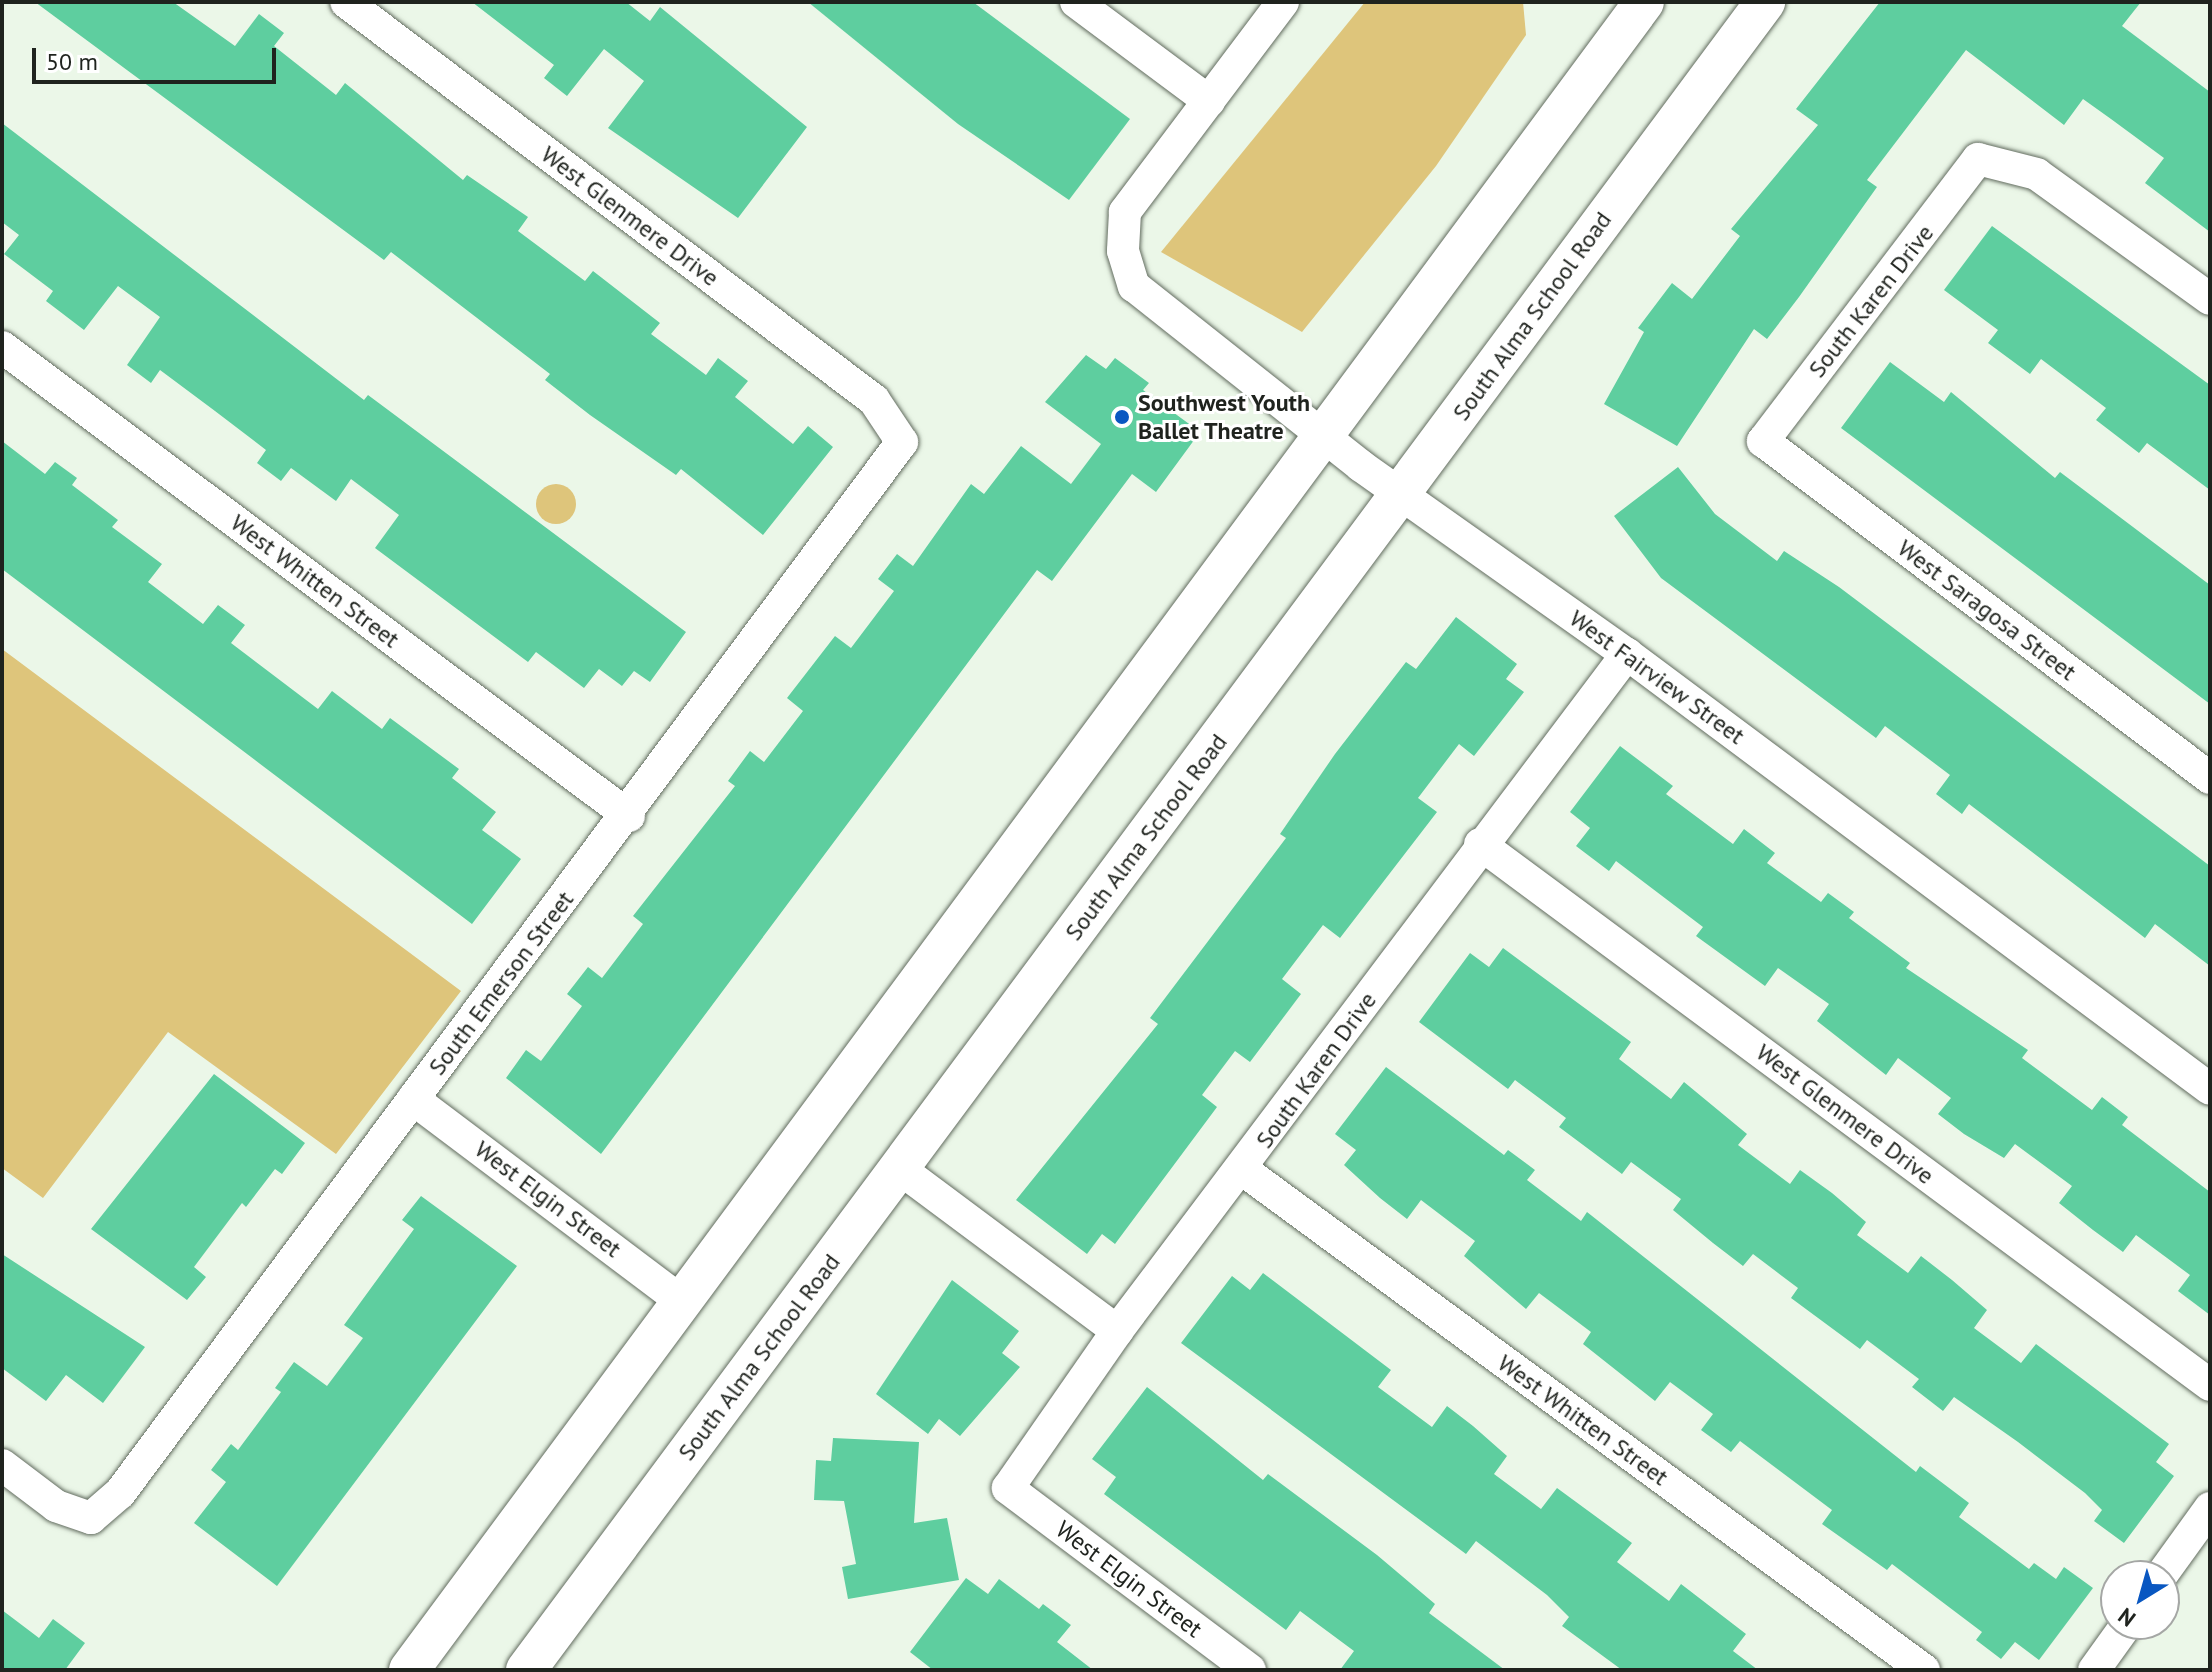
<!DOCTYPE html>
<html>
<head>
<meta charset="utf-8">
<style>
	body { margin:0 }
	#map { position:relative; width:2212px; height:1672px; overflow:hidden; background:#ebf7e8; font-family:"PT Sans",sans-serif }
	div>[style] { position:absolute }
	[style*='--x'] { left:calc(var(--x)*1px); top:calc(var(--y)*1px); width:calc(var(--w)*1px); rotate:calc(var(--a)*1deg) }
	.green>* { inset:0; background:#dec57b }
	.round { border-radius:50% }
	.building>* { inset:0; background:#5ece9f }
	.roads { filter:drop-shadow(0 0 2px #626c5f) drop-shadow(0 0 2px #626c5f) }
	.minor>* { height:32px; margin:-16px; padding:0 16px; transform-origin:16px; border-radius:16px; background:#fff }
	.major>* { height:40px; margin:-20px; padding:0 20px; transform-origin:20px; border-radius:20px; background:#fff }
	.dots>* { width:22px; height:22px; translate:-50% -50%; box-sizing:border-box; border:4px solid #fff; border-radius:50% }
	span { translate:-50% -50%; white-space:nowrap; text-align:center; line-height:1.15; -webkit-text-stroke:6px #fff; paint-order:stroke }
	.street-label { font-size:24px; color:#1f231e }
	.poi-label { font-size:24px; color:#1f231e; font-weight:700 }
	.left { translate:0 -50%; text-align:left }
	.frame { position:absolute; inset:0; border:4px solid #1f231e; pointer-events:none }
	.north { position:absolute; left:2100px; top:1560px; width:80px; height:80px; box-sizing:border-box; background:#fff; border:2px solid #a5a7a5; border-radius:50%; rotate:217deg; font-size:22px; font-weight:700; line-height:32px; text-align:center; color:#1f231e }
	.north::after { content:''; display:block; margin:auto; width:28px; height:36px; background:#0957c1; clip-path:polygon(50% 0,100% 100%,50% 72%,0 100%) }
	.scale { position:absolute; left:32px; top:48px; width:244px; height:36px; box-sizing:border-box; border:4px solid #1f231e; border-top:0; padding-left:10px; font-size:24px; line-height:28px; white-space:nowrap; color:#1f231e; -webkit-text-stroke:6px #fff; paint-order:stroke }
</style>
</head>
<body>
<div id="map">
	<div class="green">
		<i style="clip-path:polygon(1365px 2px,1523px 2px,1526px 35px,1436px 166px,1302px 332px,1161px 252px)"></i>
		<i class="round" style="left:536px;top:484px;width:40px;height:40px"></i>
		<i style="clip-path:polygon(2px 649px,461px 991px,336px 1154px,168px 1032px,43px 1198px,2px 1168px)"></i>
	</div>
	<div class="building">
		<i style="clip-path:polygon(35px 2px,173px 2px,235px 46px,259px 14px,284px 33px,274px 46px,336px 95px,345px 83px,463px 180px,467px 175px,528px 217px,518px 231px,585px 281px,593px 271px,660px 323px,651px 334px,706px 375px,718px 358px,748px 381px,735px 397px,793px 444px,808px 426px,833px 447px,763px 535px,681px 469px,676px 475px,590px 415px,545px 380px,550px 374px,391px 252px,384px 260px)"></i>
		<i style="clip-path:polygon(472px 2px,626px 2px,650px 21px,660px 7px,807px 127px,738px 218px,608px 128px,644px 81px,604px 49px,567px 96px,544px 78px,554px 65px)"></i>
		<i style="clip-path:polygon(808px 2px,973px 2px,1130px 119px,1069px 200px,958px 124px)"></i>
		<i style="clip-path:polygon(1880px 2px,2141px 2px,2122px 26px,2210px 92px,2210px 232px,2145px 183px,2164px 158px,2111px 119px,2083px 99px,2064px 125px,1966px 50px,1867px 180px,1877px 187px,1799px 297px,1767px 339px,1754px 329px,1677px 446px,1604px 404px,1644px 332px,1638px 328px,1672px 283px,1692px 299px,1740px 236px,1731px 229px,1818px 125px,1796px 109px)"></i>
		<i style="clip-path:polygon(2px 123px,364px 400px,368px 395px,686px 632px,650px 682px,634px 671px,622px 686px,599px 669px,584px 688px,536px 652px,528px 662px,375px 548px,399px 515px,351px 479px,336px 501px,291px 468px,281px 481px,257px 463px,266px 450px,215px 411px,160px 370px,151px 383px,127px 365px,160px 317px,118px 286px,84px 330px,46px 301px,53px 291px,4px 254px,19px 235px,2px 222px)"></i>
		<i style="clip-path:polygon(1992px 226px,2210px 385px,2210px 490px,2147px 443px,2139px 453px,2096px 420px,2106px 408px,2041px 359px,2030px 374px,1988px 343px,1998px 330px,1944px 290px)"></i>
		<i style="clip-path:polygon(1086px 355px,1106px 369px,1115px 358px,1149px 383px,1143px 390px,1200px 432px,1156px 492px,1132px 474px,1052px 581px,1037px 570px,601px 1154px,506px 1078px,526px 1050px,541px 1061px,582px 1006px,567px 994px,588px 967px,602px 978px,643px 924px,633px 916px,735px 786px,728px 781px,750px 751px,764px 762px,803px 711px,787px 698px,835px 636px,851px 648px,894px 591px,878px 579px,897px 554px,913px 566px,971px 484px,984px 494px,1021px 446px,1071px 484px,1101px 444px,1045px 402px)"></i>
		<i style="clip-path:polygon(1890px 362px,1944px 402px,1951px 392px,2055px 478px,2060px 472px,2210px 585px,2210px 704px,1841px 428px)"></i>
		<i style="clip-path:polygon(2px 441px,45px 474px,55px 462px,77px 478px,72px 485px,118px 520px,112px 527px,162px 564px,148px 582px,203px 624px,218px 605px,245px 625px,231px 643px,318px 709px,332px 691px,382px 729px,390px 718px,459px 769px,452px 778px,496px 812px,482px 830px,521px 859px,472px 924px,2px 569px)"></i>
		<i style="clip-path:polygon(1678px 467px,1715px 514px,1777px 561px,1784px 551px,1839px 587px,2210px 866px,2210px 966px,2155px 924px,2145px 938px,1969px 804px,1962px 814px,1936px 794px,1950px 775px,1885px 726px,1876px 738px,1661px 578px,1614px 516px)"></i>
		<i style="clip-path:polygon(1456px 617px,1517px 664px,1506px 679px,1524px 692px,1474px 756px,1459px 744px,1418px 798px,1437px 812px,1340px 938px,1323px 925px,1282px 979px,1301px 994px,1250px 1062px,1235px 1051px,1202px 1095px,1217px 1107px,1115px 1244px,1102px 1234px,1087px 1254px,1016px 1200px,1158px 1024px,1150px 1018px,1286px 838px,1280px 834px,1335px 754px,1406px 662px,1416px 669px)"></i>
		<i style="clip-path:polygon(1620px 746px,1673px 786px,1666px 794px,1733px 844px,1744px 829px,1775px 853px,1767px 863px,1821px 902px,1828px 893px,1854px 912px,1849px 918px,1910px 963px,1906px 968px,2028px 1050px,2022px 1058px,2092px 1110px,2102px 1097px,2128px 1117px,2122px 1125px,2210px 1192px,2210px 1315px,2178px 1291px,2190px 1275px,2136px 1235px,2123px 1252px,2093px 1230px,2059px 1203px,2072px 1186px,2015px 1144px,2004px 1158px,1964px 1134px,1938px 1114px,1951px 1098px,1898px 1058px,1886px 1075px,1817px 1021px,1829px 1004px,1778px 968px,1765px 986px,1696px 936px,1703px 927px,1616px 861px,1609px 871px,1576px 846px,1590px 828px,1570px 812px)"></i>
		<i style="clip-path:polygon(1503px 948px,1631px 1042px,1619px 1059px,1671px 1099px,1684px 1082px,1747px 1134px,1738px 1145px,1790px 1184px,1800px 1170px,1832px 1193px,1866px 1222px,1857px 1235px,1908px 1273px,1921px 1256px,1952px 1280px,1987px 1310px,1974px 1328px,2021px 1363px,2036px 1344px,2169px 1444px,2156px 1462px,2174px 1476px,2124px 1543px,2094px 1521px,2102px 1510px,2085px 1493px,2018px 1442px,1954px 1397px,1943px 1411px,1912px 1387px,1919px 1379px,1867px 1340px,1860px 1349px,1791px 1298px,1798px 1288px,1753px 1254px,1743px 1266px,1713px 1243px,1673px 1210px,1681px 1199px,1631px 1162px,1622px 1174px,1559px 1127px,1566px 1118px,1515px 1080px,1508px 1089px,1419px 1022px,1470px 953px,1489px 967px)"></i>
		<i style="clip-path:polygon(1386px 1067px,1504px 1155px,1508px 1150px,1535px 1170px,1527px 1180px,1581px 1221px,1587px 1212px,1916px 1472px,1920px 1466px,1969px 1503px,1959px 1517px,2029px 1569px,2034px 1563px,2056px 1579px,2064px 1567px,2093px 1588px,2039px 1660px,2015px 1642px,2001px 1659px,1976px 1640px,1982px 1632px,1892px 1564px,1887px 1570px,1822px 1524px,1832px 1510px,1740px 1441px,1731px 1452px,1701px 1430px,1713px 1414px,1670px 1382px,1655px 1401px,1583px 1344px,1591px 1332px,1539px 1293px,1526px 1309px,1464px 1256px,1475px 1241px,1421px 1200px,1407px 1219px,1380px 1198px,1344px 1165px,1356px 1150px,1335px 1134px)"></i>
		<i style="clip-path:polygon(214px 1074px,305px 1143px,282px 1174px,275px 1169px,246px 1207px,242px 1203px,194px 1267px,206px 1277px,187px 1300px,91px 1229px)"></i>
		<i style="clip-path:polygon(421px 1196px,517px 1266px,277px 1586px,194px 1523px,226px 1482px,211px 1470px,231px 1444px,238px 1450px,281px 1392px,275px 1388px,294px 1362px,327px 1386px,363px 1338px,344px 1325px,414px 1229px,402px 1220px)"></i>
		<i style="clip-path:polygon(2px 1254px,145px 1347px,103px 1403px,66px 1375px,46px 1401px,2px 1368px)"></i>
		<i style="clip-path:polygon(1263px 1273px,1391px 1370px,1378px 1387px,1432px 1427px,1447px 1406px,1473px 1426px,1507px 1456px,1494px 1474px,1541px 1509px,1557px 1488px,1632px 1543px,1617px 1562px,1669px 1601px,1681px 1584px,1746px 1634px,1733px 1651px,1758px 1670px,1622px 1670px,1562px 1626px,1569px 1617px,1547px 1595px,1476px 1541px,1466px 1554px,1181px 1343px,1232px 1276px,1250px 1290px)"></i>
		<i style="clip-path:polygon(952px 1280px,1019px 1331px,1002px 1353px,1020px 1367px,960px 1436px,939px 1419px,928px 1434px,876px 1394px)"></i>
		<i style="clip-path:polygon(1147px 1387px,1263px 1480px,1268px 1474px,1377px 1555px,1435px 1604px,1429px 1613px,1505px 1670px,1340px 1670px,1354px 1651px,1300px 1611px,1286px 1630px,1104px 1494px,1116px 1477px,1092px 1459px)"></i>
		<i style="clip-path:polygon(833px 1438px,919px 1442px,914px 1523px,947px 1518px,959px 1580px,848px 1599px,842px 1567px,856px 1564px,844px 1501px,814px 1500px,816px 1460px,831px 1461px)"></i>
		<i style="clip-path:polygon(966px 1578px,988px 1594px,999px 1579px,1039px 1609px,1043px 1604px,1071px 1625px,1057px 1642px,1093px 1670px,933px 1670px,910px 1652px)"></i>
		<i style="clip-path:polygon(2px 1610px,39px 1638px,53px 1619px,85px 1643px,65px 1670px,2px 1670px)"></i>
	</div>
	<div class="roads">
		<div class="minor">
			<i style="--x:1076;--y:2;--w:166;--a:36.7"></i>
			<i style="--x:1283;--y:2;--w:263;--a:127"></i>
			<i style="--x:1125;--y:212;--w:39;--a:93"></i>
			<i style="--x:1123;--y:251;--w:37;--a:73"></i>
			<i style="--x:1134;--y:286;--w:290;--a:38.4"></i>
			<i style="--x:1361;--y:466;--w:326;--a:35.3"></i>
			<i style="--x:1627;--y:654;--w:727;--a:36.73"></i>
			<i style="--x:2210;--y:299;--w:213;--a:-144.2"></i>
			<i style="--x:2037;--y:174;--w:61;--a:-165.7"></i>
			<i style="--x:1978;--y:159;--w:355;--a:127.3"></i>
			<i style="--x:1763;--y:441;--w:560;--a:37.01"></i>
			<i style="--x:2;--y:347;--w:783;--a:36.8"></i>
			<i style="--x:1480;--y:844;--w:909;--a:36.54"></i>
			<i style="--x:413;--y:1099;--w:336;--a:37"></i>
			<i style="--x:900;--y:1169;--w:271;--a:36.7"></i>
			<i style="--x:1243;--y:1170;--w:845;--a:36.29"></i>
			<i style="--x:2;--y:1465;--w:68;--a:37.2"></i>
			<i style="--x:56;--y:1506;--w:37;--a:19"></i>
			<i style="--x:91;--y:1518;--w:38;--a:-41"></i>
			<i style="--x:120;--y:1493;--w:1310;--a:-53.35"></i>
			<i style="--x:902;--y:442;--w:50;--a:-123.7"></i>
			<i style="--x:874;--y:400;--w:661;--a:-142.99"></i>
			<i style="--x:2161;--y:1576;--w:84;--a:-54.2"></i>
			<i style="--x:1250;--y:1670;--w:303;--a:-143.1"></i>
			<i style="--x:1008;--y:1488;--w:191;--a:-55.2"></i>
			<i style="--x:1117;--y:1331;--w:848;--a:-53.01"></i>
			<i style="--x:2094;--y:1670;--w:57;--a:-54.3"></i>
		</div>
		<div class="major">
			<i style="--x:409;--y:1670;--w:2075;--a:-53.48"></i>
			<i style="--x:526;--y:1670;--w:2078;--a:-53.39"></i>
		</div>
	</div>
	<div class="dots">
		<i style="left:1122px;top:417px;background:#0957c1"></i>
	</div>
	<div class="street-label">
		<span style="left:630px;top:216px;rotate:37deg">West Glenmere Drive</span>
		<span style="left:1871px;top:301px;rotate:-52deg">South Karen Drive</span>
		<span style="left:1532px;top:316px;rotate:-54deg">South Alma School Road</span>
		<span style="left:315px;top:581px;rotate:37deg">West Whitten Street</span>
		<span style="left:1987px;top:610px;rotate:37deg">West Saragosa Street</span>
		<span style="left:1657px;top:677px;rotate:36deg">West Fairview Street</span>
		<span style="left:1146px;top:837px;rotate:-53deg">South Alma School Road</span>
		<span style="left:501px;top:983px;rotate:-53deg">South Emerson Street</span>
		<span style="left:1316px;top:1070px;rotate:-54deg">South Karen Drive</span>
		<span style="left:1845px;top:1114px;rotate:37deg">West Glenmere Drive</span>
		<span style="left:548px;top:1199px;rotate:37deg">West Elgin Street</span>
		<span style="left:759px;top:1357px;rotate:-53deg">South Alma School Road</span>
		<span style="left:1583px;top:1420px;rotate:36deg">West Whitten Street</span>
		<span style="left:1129px;top:1579px;rotate:37deg">West Elgin Street</span>
	</div>
	<div class="poi-label">
		<span class="left" style="left:1138px;top:417px">Southwest Youth<br>Ballet Theatre</span>
	</div>
	<div class="frame"></div>
	<div class="north">N</div>
	<div class="scale">50 m</div>
</div>
</body>
</html>
